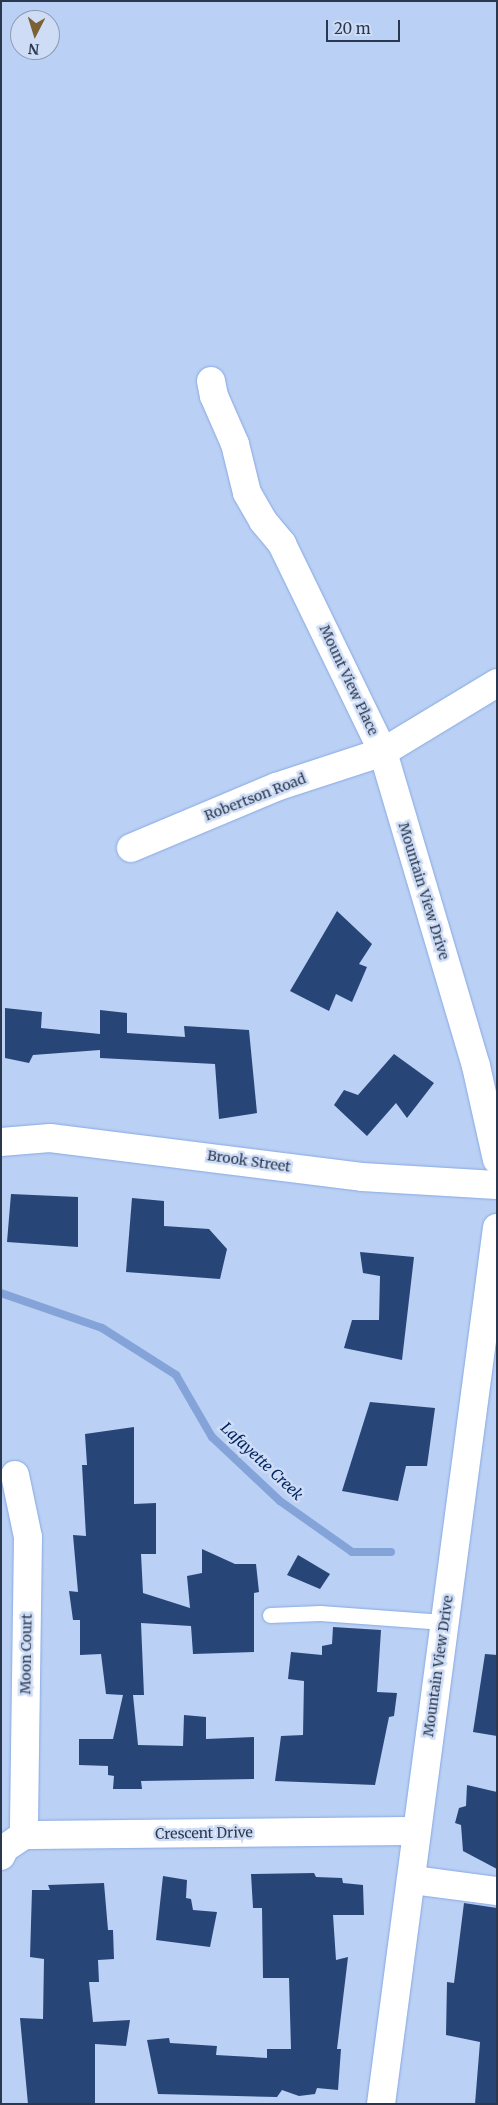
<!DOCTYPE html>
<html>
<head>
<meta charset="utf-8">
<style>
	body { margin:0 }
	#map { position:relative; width:498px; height:2105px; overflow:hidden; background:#bad0f4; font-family:Merriweather,serif }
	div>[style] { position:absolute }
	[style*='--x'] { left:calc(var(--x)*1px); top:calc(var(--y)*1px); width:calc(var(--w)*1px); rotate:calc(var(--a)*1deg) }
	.stream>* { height:8px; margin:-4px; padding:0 4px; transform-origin:4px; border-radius:4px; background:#84a3d8 }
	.building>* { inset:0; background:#284577 }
	.roads { filter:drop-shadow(0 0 1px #87a9e3) drop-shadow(0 0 1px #87a9e3) }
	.service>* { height:15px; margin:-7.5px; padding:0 7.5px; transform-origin:7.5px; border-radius:7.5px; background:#fff }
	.minor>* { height:28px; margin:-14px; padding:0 14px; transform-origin:14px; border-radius:14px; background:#fff }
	span { translate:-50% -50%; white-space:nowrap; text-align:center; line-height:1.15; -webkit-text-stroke:5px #ceddf5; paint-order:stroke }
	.street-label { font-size:14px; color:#29374f }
	.water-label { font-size:15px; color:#022461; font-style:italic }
	.frame { position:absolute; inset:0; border:2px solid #29374f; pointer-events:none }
	.north { position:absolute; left:10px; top:10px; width:50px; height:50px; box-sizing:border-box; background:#ceddf5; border:1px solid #8c9bb3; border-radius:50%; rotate:185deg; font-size:14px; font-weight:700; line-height:20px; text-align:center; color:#29374f }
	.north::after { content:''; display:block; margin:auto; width:18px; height:22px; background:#7b6133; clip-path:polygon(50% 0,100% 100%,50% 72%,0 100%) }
	.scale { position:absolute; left:326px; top:20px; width:74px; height:22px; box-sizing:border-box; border:2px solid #29374f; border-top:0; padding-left:6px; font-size:15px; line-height:18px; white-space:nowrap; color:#29374f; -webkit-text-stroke:4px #ceddf5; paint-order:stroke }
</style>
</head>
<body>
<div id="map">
	<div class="stream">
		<i style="--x:1;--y:1293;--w:107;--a:19.1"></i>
		<i style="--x:102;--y:1328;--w:88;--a:32.4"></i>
		<i style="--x:176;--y:1375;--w:72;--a:59.9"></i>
		<i style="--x:212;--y:1437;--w:93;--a:43.3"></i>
		<i style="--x:280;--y:1501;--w:88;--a:35.3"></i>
		<i style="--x:352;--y:1552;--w:39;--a:0"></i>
	</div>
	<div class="building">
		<i style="clip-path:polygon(337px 911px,372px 944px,359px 964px,367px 967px,352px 1002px,336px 994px,329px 1011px,290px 991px)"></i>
		<i style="clip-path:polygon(5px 1008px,42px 1012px,41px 1028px,100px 1034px,100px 1010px,127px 1013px,127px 1033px,185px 1037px,184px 1026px,249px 1030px,257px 1113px,219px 1119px,215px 1064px,100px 1058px,100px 1050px,33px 1055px,29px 1063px,5px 1058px)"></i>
		<i style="clip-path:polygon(394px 1054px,434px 1083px,407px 1118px,396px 1103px,367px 1136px,334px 1105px,344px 1090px,358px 1095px)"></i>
		<i style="clip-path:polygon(11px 1194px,78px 1197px,78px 1247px,7px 1242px)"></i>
		<i style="clip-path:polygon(132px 1198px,164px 1201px,164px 1226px,209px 1229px,227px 1249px,220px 1279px,126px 1272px)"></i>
		<i style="clip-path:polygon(360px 1252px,414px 1257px,402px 1360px,344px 1348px,352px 1320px,379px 1320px,380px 1276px,363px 1273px)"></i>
		<i style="clip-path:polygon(370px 1402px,435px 1408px,427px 1466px,406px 1466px,398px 1501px,342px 1491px)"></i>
		<i style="clip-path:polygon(134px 1427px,134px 1504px,156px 1503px,156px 1554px,141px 1554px,143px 1593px,190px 1608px,187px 1576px,202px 1573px,202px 1549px,235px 1564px,256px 1564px,259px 1592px,254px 1593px,254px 1652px,193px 1654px,191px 1626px,141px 1623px,144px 1695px,133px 1695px,138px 1745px,183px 1746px,184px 1715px,206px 1717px,206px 1739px,254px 1737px,254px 1779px,141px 1781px,142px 1789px,113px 1789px,114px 1776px,108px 1775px,108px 1766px,79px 1765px,79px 1739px,113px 1739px,123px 1695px,106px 1694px,101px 1654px,80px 1655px,80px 1620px,73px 1620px,69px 1591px,78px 1592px,73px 1535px,86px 1536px,82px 1465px,87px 1465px,85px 1434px)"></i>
		<i style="clip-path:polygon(298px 1555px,330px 1574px,320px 1589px,287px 1575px)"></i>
		<i style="clip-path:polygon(333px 1627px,381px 1630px,377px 1692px,397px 1693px,394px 1716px,389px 1717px,375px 1785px,275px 1781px,281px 1736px,303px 1735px,304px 1681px,288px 1679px,291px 1652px,322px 1655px,322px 1646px,332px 1644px)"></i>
		<i style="clip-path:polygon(485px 1654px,497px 1655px,497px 1736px,473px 1732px)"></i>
		<i style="clip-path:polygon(467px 1785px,497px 1792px,497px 1869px,463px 1851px,461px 1825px,455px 1823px,459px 1808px,466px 1806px)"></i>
		<i style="clip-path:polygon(314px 1873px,316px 1877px,342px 1878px,343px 1883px,363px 1885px,364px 1915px,333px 1915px,336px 1960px,348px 1957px,337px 2049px,341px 2049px,338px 2090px,317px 2088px,315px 2094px,299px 2096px,282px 2090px,277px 2097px,158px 2094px,147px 2040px,169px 2038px,170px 2043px,217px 2046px,216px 2055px,267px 2058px,267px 2049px,291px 2049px,289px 1978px,263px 1978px,262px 1908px,253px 1908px,251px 1874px)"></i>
		<i style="clip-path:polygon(163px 1876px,187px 1880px,186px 1898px,191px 1899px,193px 1910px,217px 1912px,210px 1947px,156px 1940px)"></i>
		<i style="clip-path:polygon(104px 1883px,108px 1930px,113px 1930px,114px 1959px,98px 1960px,99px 1982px,89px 1982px,93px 2022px,130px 2020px,126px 2046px,95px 2044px,95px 2104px,28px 2104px,20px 2018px,43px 2019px,44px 1959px,30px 1957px,32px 1890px,50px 1890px,48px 1885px)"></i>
		<i style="clip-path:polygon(464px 1903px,497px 1908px,497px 2104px,475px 2104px,480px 2042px,446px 2035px,447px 1982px,454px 1983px)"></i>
	</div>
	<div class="roads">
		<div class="service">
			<i style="--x:270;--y:1615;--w:50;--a:-2.3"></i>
			<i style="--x:320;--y:1613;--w:124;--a:4.2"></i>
		</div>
		<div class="minor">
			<i style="--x:211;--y:381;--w:15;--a:79"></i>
			<i style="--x:214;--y:396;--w:52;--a:66.4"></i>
			<i style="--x:235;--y:444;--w:50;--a:76.2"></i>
			<i style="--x:247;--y:493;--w:32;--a:60"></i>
			<i style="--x:263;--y:521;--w:30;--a:50"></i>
			<i style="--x:282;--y:544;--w:231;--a:64.1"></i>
			<i style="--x:383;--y:752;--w:327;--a:73.5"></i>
			<i style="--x:476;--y:1066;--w:96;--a:77.4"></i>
			<i style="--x:131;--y:848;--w:157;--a:-22.8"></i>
			<i style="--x:276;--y:787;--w:113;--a:-18.1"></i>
			<i style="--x:383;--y:752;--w:133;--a:-31.2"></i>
			<i style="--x:1;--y:1142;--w:49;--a:-4.7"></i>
			<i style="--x:50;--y:1138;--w:314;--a:7.1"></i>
			<i style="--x:362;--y:1177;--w:135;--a:3.4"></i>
			<i style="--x:15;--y:1475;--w:63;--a:78.2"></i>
			<i style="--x:28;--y:1537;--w:298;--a:90.8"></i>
			<i style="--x:1;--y:1856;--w:9;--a:-63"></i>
			<i style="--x:5;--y:1848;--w:23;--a:-34"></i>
			<i style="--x:24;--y:1835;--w:392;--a:-0.6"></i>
			<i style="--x:413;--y:1880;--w:85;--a:7.5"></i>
			<i style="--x:381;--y:2104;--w:884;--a:-82.46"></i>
		</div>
	</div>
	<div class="street-label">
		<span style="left:349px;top:680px;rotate:65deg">Mount View Place</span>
		<span style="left:255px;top:797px;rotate:-21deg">Robertson Road</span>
		<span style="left:424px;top:891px;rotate:73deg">Mountain View Drive</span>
		<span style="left:249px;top:1161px;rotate:8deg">Brook Street</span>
		<span style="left:26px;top:1654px;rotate:-89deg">Moon Court</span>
		<span style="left:438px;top:1666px;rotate:-82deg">Mountain View Drive</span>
		<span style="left:204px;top:1833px;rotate:-1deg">Crescent Drive</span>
	</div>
	<div class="water-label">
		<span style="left:262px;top:1461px;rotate:43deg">Lafayette Creek</span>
	</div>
	<div class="frame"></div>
	<div class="north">N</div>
	<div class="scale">20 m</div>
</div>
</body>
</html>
